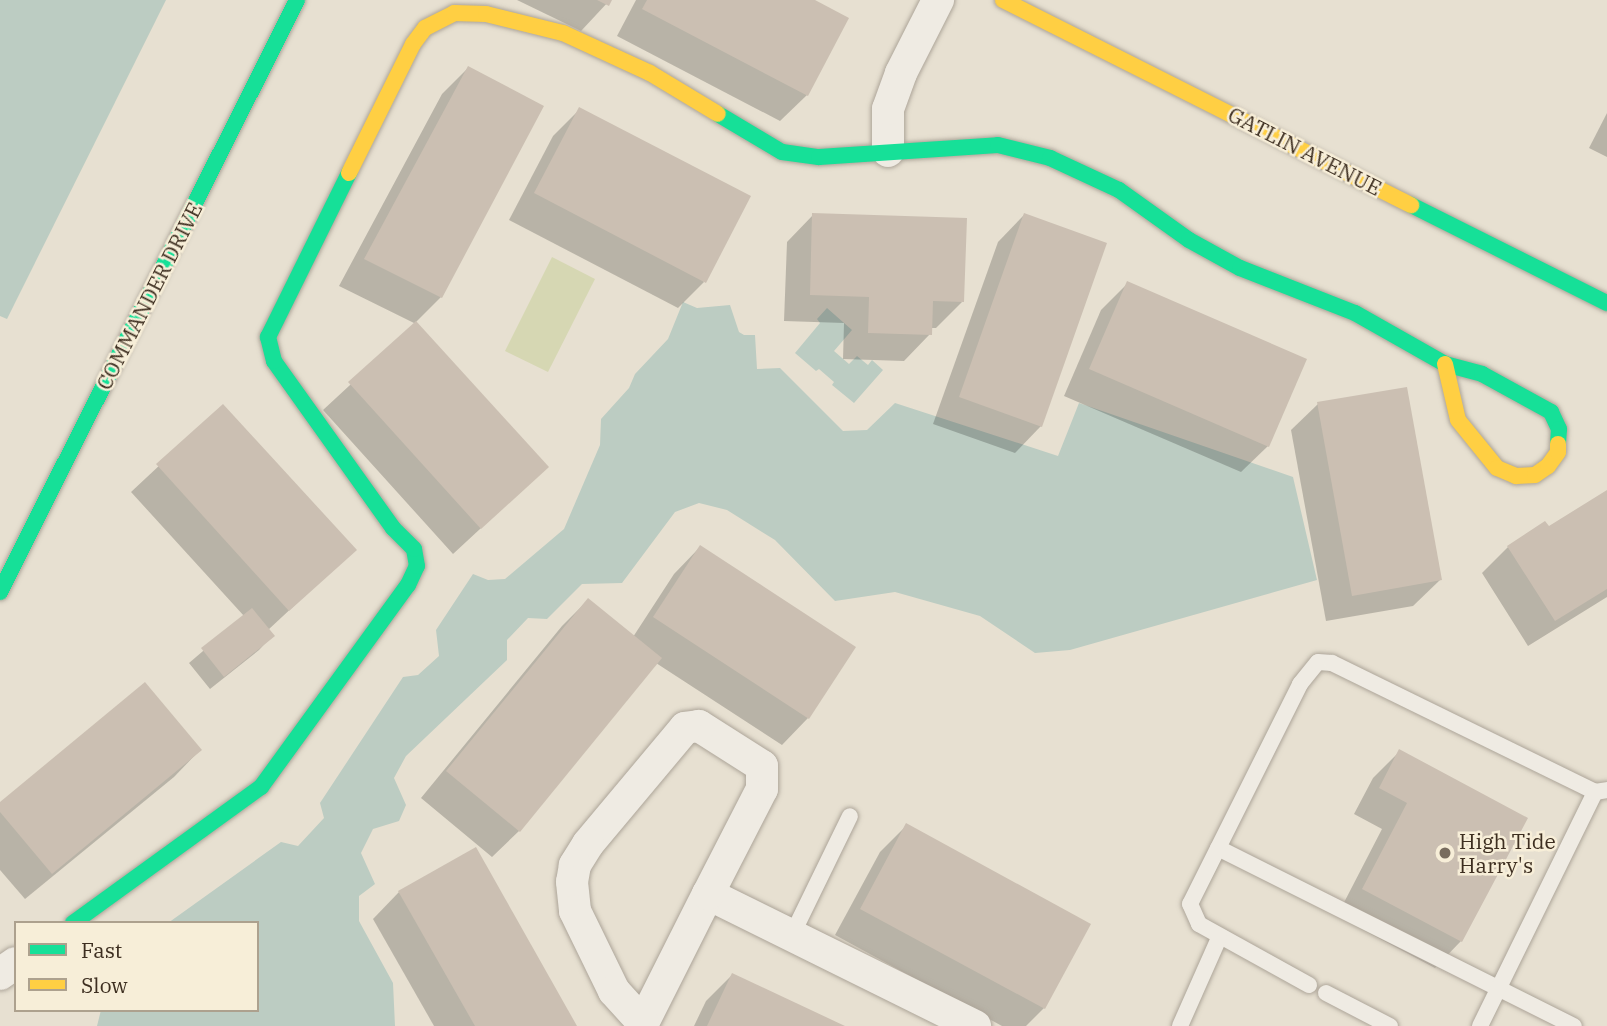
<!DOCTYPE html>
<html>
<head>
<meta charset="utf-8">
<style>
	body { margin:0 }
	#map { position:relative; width:1607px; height:1026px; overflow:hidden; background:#e7e0d1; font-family:"IBM Plex Serif",serif }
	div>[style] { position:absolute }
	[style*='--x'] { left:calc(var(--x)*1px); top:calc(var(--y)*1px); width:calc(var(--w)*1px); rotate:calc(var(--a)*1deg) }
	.green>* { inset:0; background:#d6d7b3 }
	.water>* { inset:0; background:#bcccc2 }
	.shadow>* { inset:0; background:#0003 }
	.building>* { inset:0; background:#cbbfb2 }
	.roads { filter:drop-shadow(0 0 2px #ada599) drop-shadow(0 0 2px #ada599) }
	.lane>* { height:16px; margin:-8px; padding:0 8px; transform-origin:8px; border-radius:8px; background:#efebe3 }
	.street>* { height:32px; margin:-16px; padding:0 16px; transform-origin:16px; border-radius:16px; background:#efebe3 }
	.fast>* { height:16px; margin:-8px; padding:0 8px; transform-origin:8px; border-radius:8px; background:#16e098 }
	.slow>* { height:16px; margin:-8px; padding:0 8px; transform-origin:8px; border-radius:8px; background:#ffcf43 }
	.dots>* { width:19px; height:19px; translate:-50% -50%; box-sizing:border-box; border:4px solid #f7eed8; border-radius:50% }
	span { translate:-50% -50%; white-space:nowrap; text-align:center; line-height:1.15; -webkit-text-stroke:5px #f7eed8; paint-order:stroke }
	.street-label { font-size:21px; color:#3d2e20 }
	.poi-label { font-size:21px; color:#3d2e20 }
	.left { translate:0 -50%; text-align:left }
	.legend { position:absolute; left:14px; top:921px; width:245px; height:91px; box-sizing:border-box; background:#f7eed8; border:2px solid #ada18e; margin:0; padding:9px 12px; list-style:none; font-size:21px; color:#3d2e20 }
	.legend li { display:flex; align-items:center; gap:14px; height:35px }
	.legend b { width:35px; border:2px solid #ada18e }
</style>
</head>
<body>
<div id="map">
	<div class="green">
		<i style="clip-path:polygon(552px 257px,595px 279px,548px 372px,505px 351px)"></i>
	</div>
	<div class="water">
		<i style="clip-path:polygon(0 0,166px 0,7px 319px,0 316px)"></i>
		<i style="clip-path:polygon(683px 302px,697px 308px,730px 305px,739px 332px,744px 335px,755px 335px,757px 369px,780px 368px,843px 431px,867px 430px,895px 403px,1058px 456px,1079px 403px,1293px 477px,1317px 580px,1070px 650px,1035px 653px,980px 616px,895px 592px,835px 601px,775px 540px,727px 510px,699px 503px,675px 512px,622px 583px,582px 584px,547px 619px,528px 618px,507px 640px,507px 660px,406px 756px,394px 778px,406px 805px,399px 821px,373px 829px,361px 853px,375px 884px,359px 896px,359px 921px,393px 983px,395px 1026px,97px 1026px,101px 1010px,257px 1010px,257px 923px,168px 923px,281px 842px,298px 846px,324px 818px,320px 803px,403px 677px,418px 675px,439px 656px,436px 630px,473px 574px,488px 580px,505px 579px,564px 529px,600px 445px,601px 419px,629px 388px,635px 374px,668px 339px)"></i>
		<i style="clip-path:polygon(827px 308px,852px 330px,834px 351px,849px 364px,857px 356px,868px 365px,872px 360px,883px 370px,854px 403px,832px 385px,834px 382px,819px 369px,816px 371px,795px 353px,820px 323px,817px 319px)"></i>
	</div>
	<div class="shadow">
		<i style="clip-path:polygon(517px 0,610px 0,581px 31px)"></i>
		<i style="clip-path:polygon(636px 0,811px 0,807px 95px,780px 121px,617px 36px)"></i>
		<i style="clip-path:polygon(468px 68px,441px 297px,415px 323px,547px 467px,453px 554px,323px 410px,416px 324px,339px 286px,442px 94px)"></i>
		<i style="clip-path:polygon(579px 110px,704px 282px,678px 308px,509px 220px,553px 136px)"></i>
		<i style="clip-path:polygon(1607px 113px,1607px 157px,1589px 148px)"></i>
		<i style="clip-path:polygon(813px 215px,962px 302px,936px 328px,931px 328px,930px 334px,904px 361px,843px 359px,844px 323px,784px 321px,787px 242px)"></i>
		<i style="clip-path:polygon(1024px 215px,1041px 426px,1015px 453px,933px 424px,998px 242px)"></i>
		<i style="clip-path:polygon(1128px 283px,1268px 446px,1241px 472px,1064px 396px,1101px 310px)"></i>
		<i style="clip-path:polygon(1318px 404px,1440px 580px,1413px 606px,1326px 621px,1291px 430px)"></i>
		<i style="clip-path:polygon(223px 406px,354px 550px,268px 630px,272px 636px,259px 650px,210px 689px,189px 663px,244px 616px,131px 492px)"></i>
		<i style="clip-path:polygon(1607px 493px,1607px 597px,1528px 646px,1482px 573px,1508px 547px,1548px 529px)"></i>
		<i style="clip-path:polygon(700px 547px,854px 648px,808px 718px,782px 745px,656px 663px,519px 831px,492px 857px,421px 798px,562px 626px,588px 600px,633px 637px,674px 574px)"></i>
		<i style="clip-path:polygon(200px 750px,174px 777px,25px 899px,0 870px,0 804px)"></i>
		<i style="clip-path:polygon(1399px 752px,1461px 941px,1435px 968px,1337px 916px,1382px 829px,1354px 814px,1373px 778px)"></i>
		<i style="clip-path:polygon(906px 826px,1044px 1008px,1026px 1026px,1002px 1026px,835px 935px,880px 852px)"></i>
		<i style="clip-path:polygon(399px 892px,575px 1026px,434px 1026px,373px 919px)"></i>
		<i style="clip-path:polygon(732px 975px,841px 1026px,694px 1026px,706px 1001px)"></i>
	</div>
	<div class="building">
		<i style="clip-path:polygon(597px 0,612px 0,609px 6px)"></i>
		<i style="clip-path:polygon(647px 0,815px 0,849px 18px,808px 96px,642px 9px)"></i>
		<i style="clip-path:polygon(468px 66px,544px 106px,442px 298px,364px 259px)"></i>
		<i style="clip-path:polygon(579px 107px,751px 196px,706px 283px,534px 193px)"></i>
		<i style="clip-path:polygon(812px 213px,967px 218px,964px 302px,933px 301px,932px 335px,868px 333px,869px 297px,810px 295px)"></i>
		<i style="clip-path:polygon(1024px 213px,1107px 243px,1042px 427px,959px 397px)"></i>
		<i style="clip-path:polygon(1127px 281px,1307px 359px,1269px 447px,1089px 369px)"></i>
		<i style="clip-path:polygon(416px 321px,549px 467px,481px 529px,348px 382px)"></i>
		<i style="clip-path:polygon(1407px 387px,1442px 580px,1352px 596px,1317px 402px)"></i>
		<i style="clip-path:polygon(223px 404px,357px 550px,289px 611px,156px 464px)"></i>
		<i style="clip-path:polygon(1607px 490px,1607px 589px,1555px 621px,1507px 546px,1545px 521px,1549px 526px)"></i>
		<i style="clip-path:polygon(700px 545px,856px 647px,809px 719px,653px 617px)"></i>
		<i style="clip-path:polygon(588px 598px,662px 658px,520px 832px,446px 771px)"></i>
		<i style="clip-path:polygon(252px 608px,275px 636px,224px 677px,201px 648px)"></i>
		<i style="clip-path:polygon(145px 682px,202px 750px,52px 874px,0 812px,0 802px)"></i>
		<i style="clip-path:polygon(1399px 749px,1528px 818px,1462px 942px,1362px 889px,1407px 803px,1379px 788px)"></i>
		<i style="clip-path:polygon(906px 823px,1091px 924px,1045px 1009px,860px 909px)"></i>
		<i style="clip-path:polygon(476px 847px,577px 1026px,475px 1026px,398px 891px)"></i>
		<i style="clip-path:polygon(732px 973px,845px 1026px,707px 1026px)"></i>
	</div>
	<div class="roads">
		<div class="lane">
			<i style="--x:1218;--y:848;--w:398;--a:26.6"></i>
			<i style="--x:792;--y:935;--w:132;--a:-64"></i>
			<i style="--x:1309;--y:985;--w:126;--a:-151"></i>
			<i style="--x:1199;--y:924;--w:22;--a:-114"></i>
			<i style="--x:1190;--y:904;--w:246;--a:-63.4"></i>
			<i style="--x:1300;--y:684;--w:28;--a:-51"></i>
			<i style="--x:1318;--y:662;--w:14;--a:4"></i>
			<i style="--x:1332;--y:663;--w:293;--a:26.1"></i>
			<i style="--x:1326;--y:993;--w:72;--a:27.3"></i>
			<i style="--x:1180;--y:1026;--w:96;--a:-66.1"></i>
			<i style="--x:1480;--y:1026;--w:261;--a:-63.8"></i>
			<i style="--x:1595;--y:792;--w:12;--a:-9"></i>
		</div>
		<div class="street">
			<i style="--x:888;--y:151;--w:42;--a:-90"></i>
			<i style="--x:888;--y:109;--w:38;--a:-70"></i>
			<i style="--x:901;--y:73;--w:82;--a:-63.1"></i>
			<i style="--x:708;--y:894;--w:298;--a:26.3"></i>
			<i style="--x:0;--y:974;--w:19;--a:-35"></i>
			<i style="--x:641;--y:1026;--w:4;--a:-56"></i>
			<i style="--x:643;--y:1023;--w:144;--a:-63.3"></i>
			<i style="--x:708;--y:894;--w:118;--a:-62.8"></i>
			<i style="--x:762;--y:789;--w:23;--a:-90"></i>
			<i style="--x:762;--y:766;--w:75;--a:-147.6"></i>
			<i style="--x:699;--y:726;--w:14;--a:172"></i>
			<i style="--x:685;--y:728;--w:151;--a:129.9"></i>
			<i style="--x:588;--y:844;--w:25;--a:122"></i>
			<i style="--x:575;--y:865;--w:17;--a:100"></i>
			<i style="--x:572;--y:882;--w:29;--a:84"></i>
			<i style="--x:575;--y:911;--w:89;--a:64"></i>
			<i style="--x:614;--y:991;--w:43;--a:47.8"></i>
		</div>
		<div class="fast">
			<i style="--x:718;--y:114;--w:74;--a:30.7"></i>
			<i style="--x:782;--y:152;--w:37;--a:8"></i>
			<i style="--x:819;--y:157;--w:179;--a:-3.8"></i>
			<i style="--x:998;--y:145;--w:54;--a:14"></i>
			<i style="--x:1050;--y:158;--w:76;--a:24.9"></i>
			<i style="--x:1119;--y:190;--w:86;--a:35.5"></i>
			<i style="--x:1189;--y:240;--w:58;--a:28.8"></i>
			<i style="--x:1240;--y:268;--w:123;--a:21.4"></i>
			<i style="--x:1355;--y:313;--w:103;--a:29.5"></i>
			<i style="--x:1445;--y:364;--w:38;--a:15"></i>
			<i style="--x:1482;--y:374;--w:79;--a:28.8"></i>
			<i style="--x:1551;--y:412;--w:19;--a:65"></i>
			<i style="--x:1559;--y:429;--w:15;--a:94"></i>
			<i style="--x:1411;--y:205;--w:219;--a:26.6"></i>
			<i style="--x:0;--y:592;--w:662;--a:-63.36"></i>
			<i style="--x:73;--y:923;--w:232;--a:-35.9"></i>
			<i style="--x:261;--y:787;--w:250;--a:-54"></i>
			<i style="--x:408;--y:585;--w:21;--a:-65"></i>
			<i style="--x:417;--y:566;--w:17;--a:-100"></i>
			<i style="--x:414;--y:549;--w:30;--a:-135"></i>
			<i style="--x:393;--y:528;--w:205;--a:-125.5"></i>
			<i style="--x:274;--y:361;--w:25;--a:-104"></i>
			<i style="--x:268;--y:337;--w:183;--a:-63.7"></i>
		</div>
		<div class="slow">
			<i style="--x:1003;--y:0;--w:457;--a:26.7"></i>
			<i style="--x:349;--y:173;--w:144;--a:-63.6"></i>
			<i style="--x:413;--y:44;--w:20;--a:-53"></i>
			<i style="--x:425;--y:28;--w:33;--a:-27"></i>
			<i style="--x:454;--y:13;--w:32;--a:2"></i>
			<i style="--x:486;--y:14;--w:79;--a:13.9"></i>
			<i style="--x:563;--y:33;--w:96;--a:24.7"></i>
			<i style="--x:650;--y:73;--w:79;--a:31.1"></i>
			<i style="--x:1445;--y:364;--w:57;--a:76.9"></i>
			<i style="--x:1458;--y:420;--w:62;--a:50.9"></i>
			<i style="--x:1497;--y:468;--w:21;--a:23"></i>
			<i style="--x:1516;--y:476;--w:19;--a:-3"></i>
			<i style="--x:1535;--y:475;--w:16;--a:-35"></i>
			<i style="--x:1548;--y:466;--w:17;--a:-54"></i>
			<i style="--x:1558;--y:452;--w:8;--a:-90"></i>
		</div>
	</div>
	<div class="dots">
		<i style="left:1445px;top:853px;background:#786c5e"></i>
	</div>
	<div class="street-label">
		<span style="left:1305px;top:151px;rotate:27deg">GATLIN AVENUE</span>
		<span style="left:149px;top:296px;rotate:-63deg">COMMANDER DRIVE</span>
	</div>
	<div class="poi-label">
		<span class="left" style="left:1459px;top:853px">High Tide<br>Harry's</span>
	</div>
	<ul class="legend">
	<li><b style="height:9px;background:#16e098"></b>Fast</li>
	<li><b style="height:9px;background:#ffcf43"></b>Slow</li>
	</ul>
</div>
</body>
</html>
